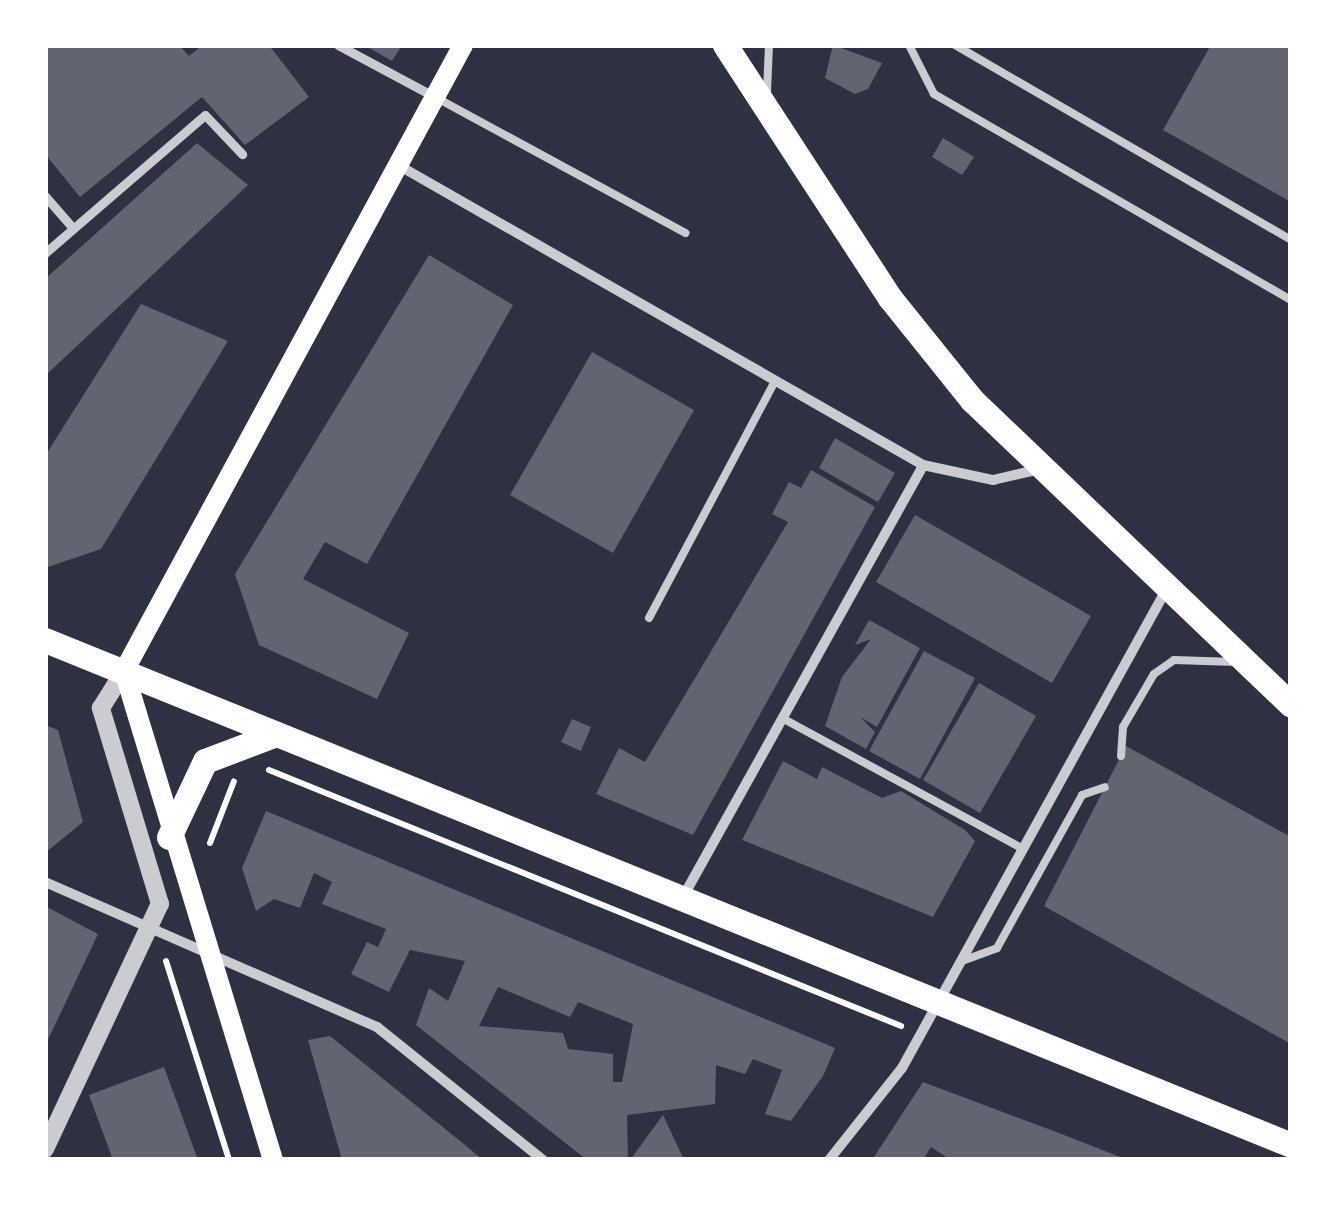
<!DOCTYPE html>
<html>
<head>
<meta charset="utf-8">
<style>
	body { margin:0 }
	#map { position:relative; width:1336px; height:1205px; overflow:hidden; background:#2d3142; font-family:Barlow,sans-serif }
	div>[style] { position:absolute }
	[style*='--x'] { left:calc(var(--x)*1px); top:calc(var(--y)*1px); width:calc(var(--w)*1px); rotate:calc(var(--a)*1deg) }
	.building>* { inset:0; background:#626471 }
	.path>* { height:6px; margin:-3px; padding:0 3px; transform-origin:3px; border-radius:3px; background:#fff }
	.service>* { height:8px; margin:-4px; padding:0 4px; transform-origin:4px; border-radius:4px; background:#caccd0 }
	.pedestrian>* { height:9px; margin:-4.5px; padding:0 4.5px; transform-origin:4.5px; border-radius:4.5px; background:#caccd0 }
	.minor>* { height:10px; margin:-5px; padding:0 5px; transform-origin:5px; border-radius:5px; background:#caccd0 }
	.tertiary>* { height:18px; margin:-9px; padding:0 9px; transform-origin:9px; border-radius:9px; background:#caccd0 }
	.secondary>* { height:20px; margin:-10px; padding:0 10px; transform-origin:10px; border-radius:10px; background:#fff }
	.primary>* { height:25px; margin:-12.5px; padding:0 12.5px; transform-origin:12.5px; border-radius:12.5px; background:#fff }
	span { translate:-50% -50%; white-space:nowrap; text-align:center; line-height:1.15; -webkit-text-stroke:10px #fff; paint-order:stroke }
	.frame { position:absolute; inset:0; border:48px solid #fff; pointer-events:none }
</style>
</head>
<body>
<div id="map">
	<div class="building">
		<i style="clip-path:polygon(45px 45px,179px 45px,189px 56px,203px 45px,269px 45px,309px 97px,245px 145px,202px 97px,80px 197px,45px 154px)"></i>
		<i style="clip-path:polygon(364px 45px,402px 45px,392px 61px)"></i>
		<i style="clip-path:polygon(833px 45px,882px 63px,868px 89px,855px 94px,825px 78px)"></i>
		<i style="clip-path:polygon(1211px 45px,1291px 45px,1291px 202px,1163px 130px)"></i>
		<i style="clip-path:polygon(943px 138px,974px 157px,962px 175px,932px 157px)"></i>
		<i style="clip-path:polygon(197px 143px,248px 185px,45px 376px,45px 279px)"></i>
		<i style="clip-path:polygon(429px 255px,513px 305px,367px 564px,325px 542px,303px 579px,409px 633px,377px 699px,259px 645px,235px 574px)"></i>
		<i style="clip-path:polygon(141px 304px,228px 341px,101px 549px,45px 568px,45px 456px)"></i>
		<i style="clip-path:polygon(592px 352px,694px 410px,613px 553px,510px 495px)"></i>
		<i style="clip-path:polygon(835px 438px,895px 473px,878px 502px,819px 468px)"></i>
		<i style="clip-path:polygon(811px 470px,875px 507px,693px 835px,596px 794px,619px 748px,645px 762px,788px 522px,772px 514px,789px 482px,801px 488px)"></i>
		<i style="clip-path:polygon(915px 515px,1091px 616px,1052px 683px,876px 582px)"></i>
		<i style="clip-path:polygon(869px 620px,920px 648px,877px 727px,860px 717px,875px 732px,866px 749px,825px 726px,842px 677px,871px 639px,855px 645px)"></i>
		<i style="clip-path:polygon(924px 651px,975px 678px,920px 779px,869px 751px)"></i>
		<i style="clip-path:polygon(979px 683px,1036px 716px,980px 813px,923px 780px)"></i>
		<i style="clip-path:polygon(572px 719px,591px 727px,581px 751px,561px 742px)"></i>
		<i style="clip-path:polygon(45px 725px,58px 730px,83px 822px,45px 853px)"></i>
		<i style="clip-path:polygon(1126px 746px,1291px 837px,1291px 1044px,1044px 906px)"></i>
		<i style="clip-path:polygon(783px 761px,817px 779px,822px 767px,882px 798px,901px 791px,965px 830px,975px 841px,933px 917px,742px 840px)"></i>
		<i style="clip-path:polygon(evenodd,266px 811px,835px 1048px,823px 1076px,791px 1121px,765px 1114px,782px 1070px,753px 1059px,745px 1074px,716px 1065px,715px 1104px,627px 1115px,628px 1160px,587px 1160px,416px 1025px,429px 988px,448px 1001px,465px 961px,410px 950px,389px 992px,351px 974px,367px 942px,378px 947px,386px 929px,322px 904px,332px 882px,314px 873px,300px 908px,274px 899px,256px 911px,242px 868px,266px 811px,498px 987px,570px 1017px,578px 1002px,633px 1024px,622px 1082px,613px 1082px,613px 1054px,568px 1049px,563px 1033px,479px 1026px,498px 987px)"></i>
		<i style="clip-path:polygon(45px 906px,98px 934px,45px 1046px)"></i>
		<i style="clip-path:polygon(330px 1036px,465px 1145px,483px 1160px,342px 1160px,308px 1040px)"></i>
		<i style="clip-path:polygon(164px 1067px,198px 1160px,113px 1160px,89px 1095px)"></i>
		<i style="clip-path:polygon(923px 1082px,1059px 1133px,1128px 1160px,951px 1160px,931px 1147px,923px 1160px,872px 1160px)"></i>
		<i style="clip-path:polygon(663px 1115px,684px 1160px,630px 1160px)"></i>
	</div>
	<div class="path">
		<i style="--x:269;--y:770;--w:682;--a:22.05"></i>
		<i style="--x:210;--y:843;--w:66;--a:-68.8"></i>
		<i style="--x:166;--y:961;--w:209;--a:72.4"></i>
	</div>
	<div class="service">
		<i style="--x:909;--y:45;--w:55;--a:63"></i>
		<i style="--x:934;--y:94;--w:412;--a:30"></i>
		<i style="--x:955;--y:45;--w:388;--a:30.1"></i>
		<i style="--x:767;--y:92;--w:47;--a:-87.6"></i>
		<i style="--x:435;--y:97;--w:285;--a:28.5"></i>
		<i style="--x:649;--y:618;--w:268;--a:-62"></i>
		<i style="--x:782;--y:718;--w:274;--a:28.5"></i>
		<i style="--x:1121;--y:756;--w:29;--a:-86"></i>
		<i style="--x:1123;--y:727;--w:61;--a:-59.7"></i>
		<i style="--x:1154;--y:674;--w:24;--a:-35"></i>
		<i style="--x:1174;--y:660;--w:61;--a:1.9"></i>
		<i style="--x:962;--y:961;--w:37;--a:-20"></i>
		<i style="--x:997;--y:948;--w:175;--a:-60.9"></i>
		<i style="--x:1082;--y:795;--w:24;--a:-19"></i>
	</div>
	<div class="pedestrian">
		<i style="--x:338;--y:45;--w:108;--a:28.2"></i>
		<i style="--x:45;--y:196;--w:41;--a:48.9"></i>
		<i style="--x:45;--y:253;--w:211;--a:-40.8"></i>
		<i style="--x:205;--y:115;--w:54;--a:46.5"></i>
	</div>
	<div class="minor">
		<i style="--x:398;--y:165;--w:605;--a:29.74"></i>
		<i style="--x:923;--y:465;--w:72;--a:12.1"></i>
		<i style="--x:993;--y:480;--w:44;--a:-13.1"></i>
		<i style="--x:45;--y:882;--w:362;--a:23.6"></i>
		<i style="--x:377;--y:1027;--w:213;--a:38.7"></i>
		<i style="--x:683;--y:897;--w:494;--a:-60.9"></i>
		<i style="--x:829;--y:1160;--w:117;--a:-51.6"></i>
		<i style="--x:902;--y:1068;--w:546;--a:-61.09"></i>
	</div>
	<div class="tertiary">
		<i style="--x:45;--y:1149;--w:271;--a:-64.9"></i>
		<i style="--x:160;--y:904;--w:205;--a:-106.8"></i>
		<i style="--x:101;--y:708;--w:44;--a:-58.1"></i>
	</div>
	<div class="secondary">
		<i style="--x:273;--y:1160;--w:511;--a:-106.95"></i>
		<i style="--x:124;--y:671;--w:712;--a:-61.56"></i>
	</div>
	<div class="primary">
		<i style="--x:725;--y:45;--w:302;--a:56.9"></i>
		<i style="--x:890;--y:298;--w:131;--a:51.2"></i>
		<i style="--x:972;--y:400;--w:441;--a:43.7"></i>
		<i style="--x:45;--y:640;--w:1344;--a:22.06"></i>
		<i style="--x:169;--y:837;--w:84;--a:-64.7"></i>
		<i style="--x:205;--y:761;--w:76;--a:-20.8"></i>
	</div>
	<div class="frame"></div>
</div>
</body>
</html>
